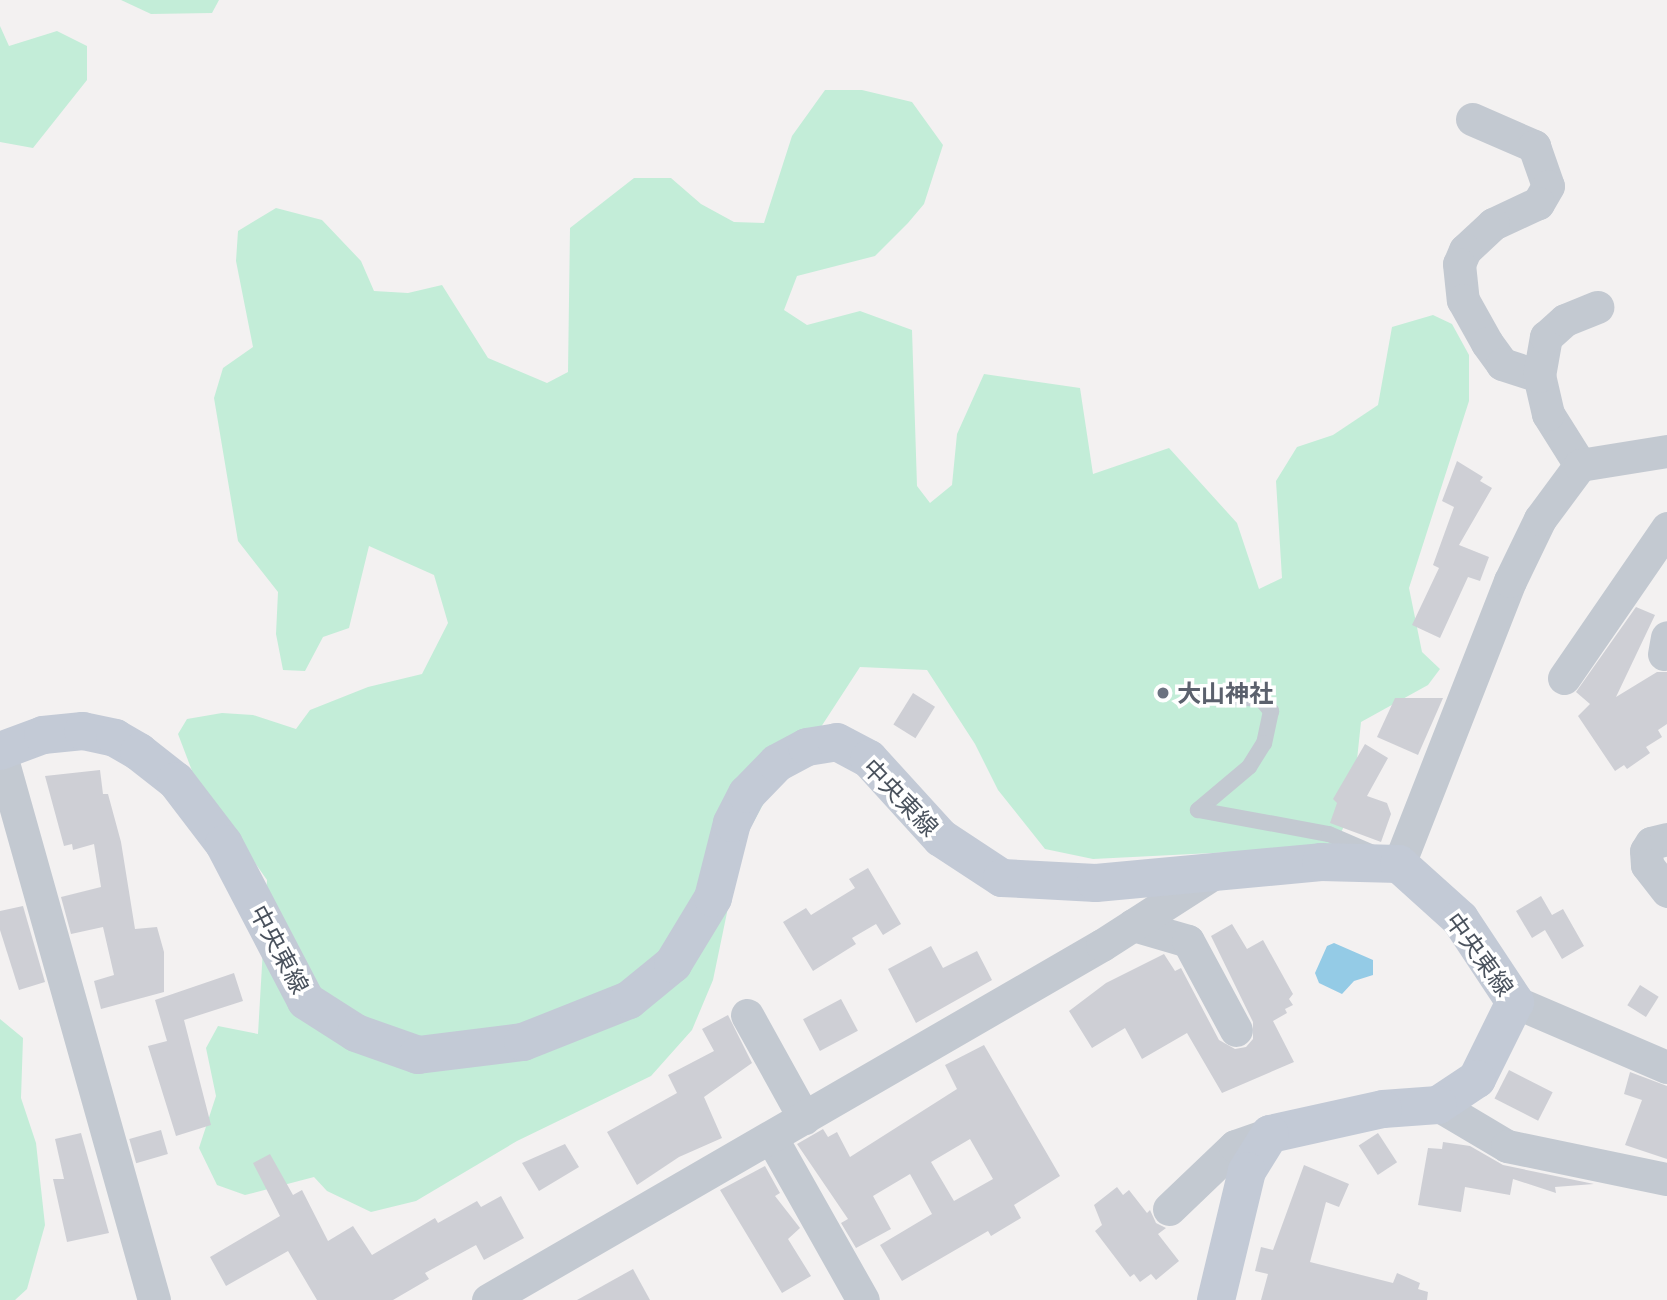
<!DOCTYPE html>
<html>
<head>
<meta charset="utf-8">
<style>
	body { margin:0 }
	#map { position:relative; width:1667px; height:1300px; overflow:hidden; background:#f3f1f1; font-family:"Open Sans","Noto Sans JP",sans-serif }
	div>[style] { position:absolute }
	.green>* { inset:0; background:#c3edd8 }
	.water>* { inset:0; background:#94cbe6 }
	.building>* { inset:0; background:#cecfd5; transform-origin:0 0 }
	.lane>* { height:16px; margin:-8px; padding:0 8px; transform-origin:8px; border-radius:8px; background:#c3c9d1 }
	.street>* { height:33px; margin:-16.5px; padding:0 16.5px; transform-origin:16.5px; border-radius:16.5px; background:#c3c9d1 }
	.secondary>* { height:38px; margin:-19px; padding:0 19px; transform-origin:19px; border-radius:19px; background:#c3cad6 }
	.dots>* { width:19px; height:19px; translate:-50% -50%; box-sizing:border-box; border:4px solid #fff; border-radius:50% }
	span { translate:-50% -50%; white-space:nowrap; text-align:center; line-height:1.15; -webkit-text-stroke:7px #fff; paint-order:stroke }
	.worship-label { font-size:24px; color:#5b616d; font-weight:700 }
	.left { translate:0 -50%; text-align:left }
	.street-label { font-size:24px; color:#4a525d }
</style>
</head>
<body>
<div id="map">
	<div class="green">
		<i style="clip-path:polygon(121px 0,219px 0,212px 13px,151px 14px)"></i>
		<i style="clip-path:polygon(0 26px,9px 46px,57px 31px,87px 46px,87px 80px,33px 148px,0 142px)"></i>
		<i style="clip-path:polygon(825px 90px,862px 90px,912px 102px,943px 145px,924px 204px,908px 223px,875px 256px,797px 276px,784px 310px,807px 325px,860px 311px,912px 330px,917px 486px,930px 503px,952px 485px,957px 434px,984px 374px,1080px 388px,1093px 474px,1169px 448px,1237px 523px,1259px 589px,1282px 578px,1276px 481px,1297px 447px,1333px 435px,1378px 405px,1392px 327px,1433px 315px,1452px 324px,1469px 355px,1469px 401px,1409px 588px,1422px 652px,1440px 669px,1428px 685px,1361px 722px,1352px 807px,1335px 847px,1093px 859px,1045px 849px,998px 790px,975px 744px,927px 670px,860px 667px,793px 770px,771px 790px,741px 845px,713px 980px,692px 1030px,651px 1076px,517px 1141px,416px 1201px,371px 1212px,327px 1191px,314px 1177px,245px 1195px,217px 1185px,199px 1148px,216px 1096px,206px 1048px,218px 1026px,258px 1034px,267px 880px,194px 776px,178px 734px,187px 719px,222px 713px,253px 715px,296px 729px,310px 710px,368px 687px,422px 674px,448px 623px,434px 575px,369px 546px,349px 628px,323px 637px,305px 671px,283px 670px,276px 634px,278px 592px,238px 541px,214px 398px,223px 368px,253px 347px,236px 261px,238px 231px,276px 208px,322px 220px,361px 261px,374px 291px,408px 293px,442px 285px,488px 358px,547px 383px,568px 372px,570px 228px,634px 178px,671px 178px,701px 204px,734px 222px,764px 223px,792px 136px)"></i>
		<i style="clip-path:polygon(0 1019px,23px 1038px,21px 1098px,36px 1143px,45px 1225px,27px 1289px,15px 1300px,0 1300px)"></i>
	</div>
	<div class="water">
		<i style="clip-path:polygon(1334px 943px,1373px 960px,1373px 975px,1354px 981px,1342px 994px,1319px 983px,1315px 973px,1327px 946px)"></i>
	</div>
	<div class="building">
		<i style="clip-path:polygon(1457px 461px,1483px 477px,1480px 481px,1492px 488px,1459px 545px,1489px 557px,1480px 581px,1468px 577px,1440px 638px,1412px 625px,1439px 568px,1433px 565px,1454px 507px,1442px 501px)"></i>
		<i style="clip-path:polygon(1636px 607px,1655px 615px,1616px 697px,1657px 672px,1667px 672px,1667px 724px,1658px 730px,1662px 737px,1646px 747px,1650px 753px,1627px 769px,1624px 765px,1615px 771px,1578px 716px,1590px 704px,1576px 692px)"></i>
		<i style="left:913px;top:693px;width:26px;height:37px;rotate:32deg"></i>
		<i style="clip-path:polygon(1395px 698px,1443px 698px,1418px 755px,1377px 737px)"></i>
		<i style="clip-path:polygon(1365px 744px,1388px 758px,1367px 796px,1387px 803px,1391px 814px,1381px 842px,1330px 823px,1337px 803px,1333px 799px)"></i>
		<i style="clip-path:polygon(100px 770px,103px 794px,108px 794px,121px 842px,135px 929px,157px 927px,164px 952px,164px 992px,101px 1009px,94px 981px,114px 975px,103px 927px,71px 934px,61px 897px,101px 887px,94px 844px,73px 850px,72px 844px,64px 846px,45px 776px)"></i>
		<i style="clip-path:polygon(868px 868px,901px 924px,883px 935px,876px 924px,852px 938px,856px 944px,813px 971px,783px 922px,806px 908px,811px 915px,855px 888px,849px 879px)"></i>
		<i style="clip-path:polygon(1541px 896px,1552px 915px,1563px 909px,1584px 946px,1562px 959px,1545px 930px,1532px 938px,1516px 911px)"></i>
		<i style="clip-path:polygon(23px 906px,45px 982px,19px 990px,0 930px,0 911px)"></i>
		<i style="clip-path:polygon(1232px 924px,1247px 949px,1263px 940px,1293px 994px,1289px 999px,1293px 1005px,1285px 1009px,1287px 1013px,1273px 1021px,1294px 1062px,1222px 1093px,1187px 1033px,1142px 1059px,1125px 1028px,1092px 1048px,1069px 1011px,1106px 983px,1164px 954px,1175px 971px,1181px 968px,1219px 1040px,1235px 1049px,1246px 1047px,1253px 1039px,1253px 1022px,1211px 936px)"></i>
		<i style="clip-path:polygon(931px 946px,943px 968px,977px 951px,992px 980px,916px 1023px,888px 969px)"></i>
		<i style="clip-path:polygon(234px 973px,243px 1001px,184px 1020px,211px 1125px,176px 1136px,148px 1046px,167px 1041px,155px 1000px)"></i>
		<i style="left:1640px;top:985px;width:22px;height:24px;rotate:32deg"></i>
		<i style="left:841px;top:999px;width:36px;height:43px;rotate:62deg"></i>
		<i style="clip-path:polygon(728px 1015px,752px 1063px,704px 1097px,722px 1138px,679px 1157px,637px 1185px,607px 1132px,677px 1093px,668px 1075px,714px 1051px,702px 1029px)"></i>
		<i style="clip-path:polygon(evenodd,984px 1045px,1060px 1176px,1014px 1205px,1021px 1218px,991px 1236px,988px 1231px,902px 1281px,880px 1245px,932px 1214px,910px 1174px,873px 1196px,891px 1229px,856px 1248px,841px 1223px,848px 1219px,797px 1144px,823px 1129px,828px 1137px,837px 1132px,850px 1157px,957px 1089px,945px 1065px,984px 1045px,970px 1139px,993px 1179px,954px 1201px,931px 1162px,970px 1139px)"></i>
		<i style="left:1509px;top:1070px;width:49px;height:32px;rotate:27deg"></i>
		<i style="clip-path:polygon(1630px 1072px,1667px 1086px,1667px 1159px,1625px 1145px,1642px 1100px,1624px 1094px)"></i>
		<i style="left:161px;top:1130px;width:25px;height:33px;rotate:74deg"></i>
		<i style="clip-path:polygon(81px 1133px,109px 1233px,67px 1242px,53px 1179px,64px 1179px,55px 1139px)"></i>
		<i style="left:1378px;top:1133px;width:35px;height:23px;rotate:57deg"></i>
		<i style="clip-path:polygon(1443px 1142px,1470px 1146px,1503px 1165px,1594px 1184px,1555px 1187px,1556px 1193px,1513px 1179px,1510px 1195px,1465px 1187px,1461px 1212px,1418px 1205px,1428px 1148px,1442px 1149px)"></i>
		<i style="clip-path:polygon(565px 1144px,579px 1167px,539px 1191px,522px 1163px)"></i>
		<i style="clip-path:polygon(270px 1154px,293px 1195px,302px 1190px,328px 1241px,353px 1226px,372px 1255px,435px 1218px,438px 1223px,477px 1201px,481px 1207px,501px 1196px,524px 1238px,484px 1260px,476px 1245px,425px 1273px,429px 1279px,393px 1300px,317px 1300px,288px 1251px,226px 1286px,210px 1257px,280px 1216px,253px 1163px)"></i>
		<i style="clip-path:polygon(1304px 1165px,1349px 1184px,1339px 1207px,1326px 1202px,1310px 1262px,1393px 1283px,1397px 1273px,1420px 1283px,1418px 1289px,1428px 1292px,1427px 1300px,1261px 1300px,1268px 1274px,1255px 1271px,1261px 1247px,1273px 1250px)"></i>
		<i style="clip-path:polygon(765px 1166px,780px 1193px,775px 1196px,800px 1228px,788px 1239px,811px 1276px,782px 1293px,720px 1190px)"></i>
		<i style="clip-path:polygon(1117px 1187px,1123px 1195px,1129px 1190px,1147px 1213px,1150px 1210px,1156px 1223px,1166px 1228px,1158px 1234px,1179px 1261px,1156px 1280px,1151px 1274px,1140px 1282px,1134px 1274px,1130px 1277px,1095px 1231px,1102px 1225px,1094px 1205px)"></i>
		<i style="clip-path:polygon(633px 1269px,650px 1300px,577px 1300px)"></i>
	</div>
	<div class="lane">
		<i style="left:1202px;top:695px;width:59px;rotate:3.9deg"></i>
		<i style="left:1261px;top:699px;width:16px;rotate:50deg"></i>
		<i style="left:1271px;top:711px;width:33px;rotate:102deg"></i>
		<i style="left:1264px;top:743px;width:28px;rotate:122deg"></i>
		<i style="left:1249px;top:767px;width:67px;rotate:139.9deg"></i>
		<i style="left:1198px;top:810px;width:133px;rotate:10.4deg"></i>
		<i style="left:1329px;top:834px;width:50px;rotate:23.5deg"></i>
	</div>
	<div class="street">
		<i style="left:1472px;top:119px;width:68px;rotate:23.5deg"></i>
		<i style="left:1534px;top:146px;width:42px;rotate:70.7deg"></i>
		<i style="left:1548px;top:186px;width:20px;rotate:120deg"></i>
		<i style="left:1538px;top:203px;width:50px;rotate:155deg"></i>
		<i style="left:1493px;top:224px;width:38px;rotate:137deg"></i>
		<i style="left:1465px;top:250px;width:15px;rotate:113deg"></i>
		<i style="left:1459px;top:264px;width:36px;rotate:84deg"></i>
		<i style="left:1463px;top:300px;width:49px;rotate:60.8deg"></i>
		<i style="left:1487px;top:343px;width:26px;rotate:54deg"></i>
		<i style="left:1502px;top:364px;width:39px;rotate:18deg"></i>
		<i style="left:1580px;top:465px;width:60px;rotate:-122.1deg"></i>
		<i style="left:1548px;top:414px;width:39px;rotate:-103deg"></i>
		<i style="left:1539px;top:376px;width:40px;rotate:-80deg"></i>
		<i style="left:1546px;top:337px;width:25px;rotate:-42deg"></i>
		<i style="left:1565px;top:320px;width:35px;rotate:-22deg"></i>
		<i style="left:1664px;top:654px;width:17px;rotate:-80deg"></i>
		<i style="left:1564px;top:678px;width:182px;rotate:-55.5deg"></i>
		<i style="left:0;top:752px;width:569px;rotate:74.3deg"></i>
		<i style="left:1667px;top:839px;width:16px;rotate:166deg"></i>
		<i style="left:1651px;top:843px;width:9px;rotate:122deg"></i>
		<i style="left:1646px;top:851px;width:14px;rotate:86deg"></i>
		<i style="left:1647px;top:865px;width:33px;rotate:52deg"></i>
		<i style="left:1399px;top:864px;width:304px;rotate:-68.6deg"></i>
		<i style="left:1510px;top:581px;width:69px;rotate:-64.2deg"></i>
		<i style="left:1540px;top:519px;width:67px;rotate:-53.5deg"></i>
		<i style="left:1580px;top:465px;width:88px;rotate:-9.1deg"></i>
		<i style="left:1133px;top:925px;width:57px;rotate:16.2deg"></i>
		<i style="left:1188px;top:941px;width:101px;rotate:61.7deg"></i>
		<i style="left:1515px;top:1002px;width:165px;rotate:23.2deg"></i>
		<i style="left:747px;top:1015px;width:118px;rotate:61deg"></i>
		<i style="left:1438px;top:1105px;width:80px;rotate:30.7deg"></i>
		<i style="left:1507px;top:1146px;width:163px;rotate:11.7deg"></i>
		<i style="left:771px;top:1137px;width:187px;rotate:60.6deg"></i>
		<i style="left:1169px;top:1209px;width:91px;rotate:-43.7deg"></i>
		<i style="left:1235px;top:1146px;width:37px;rotate:-19deg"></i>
		<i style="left:488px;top:1300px;width:709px;rotate:-30.04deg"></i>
		<i style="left:1102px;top:945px;width:137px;rotate:-32.8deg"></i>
	</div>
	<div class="secondary">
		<i style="left:0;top:751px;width:46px;rotate:-20.4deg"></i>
		<i style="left:43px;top:735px;width:40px;rotate:-5.7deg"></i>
		<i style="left:83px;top:731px;width:33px;rotate:12deg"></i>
		<i style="left:115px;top:738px;width:28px;rotate:30deg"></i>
		<i style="left:139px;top:752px;width:47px;rotate:38.1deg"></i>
		<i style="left:176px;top:781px;width:79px;rotate:52.7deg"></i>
		<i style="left:224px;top:844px;width:177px;rotate:62.4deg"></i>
		<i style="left:306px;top:1001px;width:59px;rotate:32.6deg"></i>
		<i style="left:356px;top:1033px;width:66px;rotate:19.5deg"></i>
		<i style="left:418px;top:1055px;width:106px;rotate:-7.1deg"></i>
		<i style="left:523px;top:1042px;width:114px;rotate:-21.6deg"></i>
		<i style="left:629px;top:1000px;width:57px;rotate:-39.3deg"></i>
		<i style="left:673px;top:964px;width:77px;rotate:-58.8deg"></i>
		<i style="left:713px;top:898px;width:77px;rotate:-75.8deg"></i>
		<i style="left:732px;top:823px;width:33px;rotate:-63deg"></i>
		<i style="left:747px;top:794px;width:43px;rotate:-45.9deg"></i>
		<i style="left:777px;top:763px;width:34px;rotate:-28deg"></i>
		<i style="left:807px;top:747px;width:30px;rotate:-9deg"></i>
		<i style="left:837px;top:742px;width:36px;rotate:28deg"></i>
		<i style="left:869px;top:759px;width:107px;rotate:47.7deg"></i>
		<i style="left:941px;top:838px;width:73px;rotate:33.3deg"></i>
		<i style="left:1002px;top:878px;width:94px;rotate:3deg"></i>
		<i style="left:1096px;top:883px;width:226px;rotate:-5.3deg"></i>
		<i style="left:1321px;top:862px;width:78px;rotate:1.5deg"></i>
		<i style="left:1399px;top:864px;width:82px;rotate:42deg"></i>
		<i style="left:1460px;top:919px;width:100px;rotate:56.5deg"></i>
		<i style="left:1515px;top:1002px;width:86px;rotate:116.3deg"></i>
		<i style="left:1477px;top:1079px;width:47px;rotate:146.3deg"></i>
		<i style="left:1438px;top:1105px;width:55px;rotate:175.8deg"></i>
		<i style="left:1383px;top:1109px;width:116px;rotate:167.5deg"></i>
		<i style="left:1270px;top:1134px;width:44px;rotate:121.9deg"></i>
		<i style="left:1247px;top:1171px;width:133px;rotate:103.5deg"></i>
	</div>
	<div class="dots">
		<i style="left:1163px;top:693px;background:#6b7280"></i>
	</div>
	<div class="worship-label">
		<span class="left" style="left:1177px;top:693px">大山神社</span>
	</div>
	<div class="street-label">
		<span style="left:901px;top:797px;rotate:46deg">中央東線</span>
		<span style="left:280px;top:949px;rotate:62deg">中央東線</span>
		<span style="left:1480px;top:954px;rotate:54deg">中央東線</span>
	</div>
</div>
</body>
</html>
